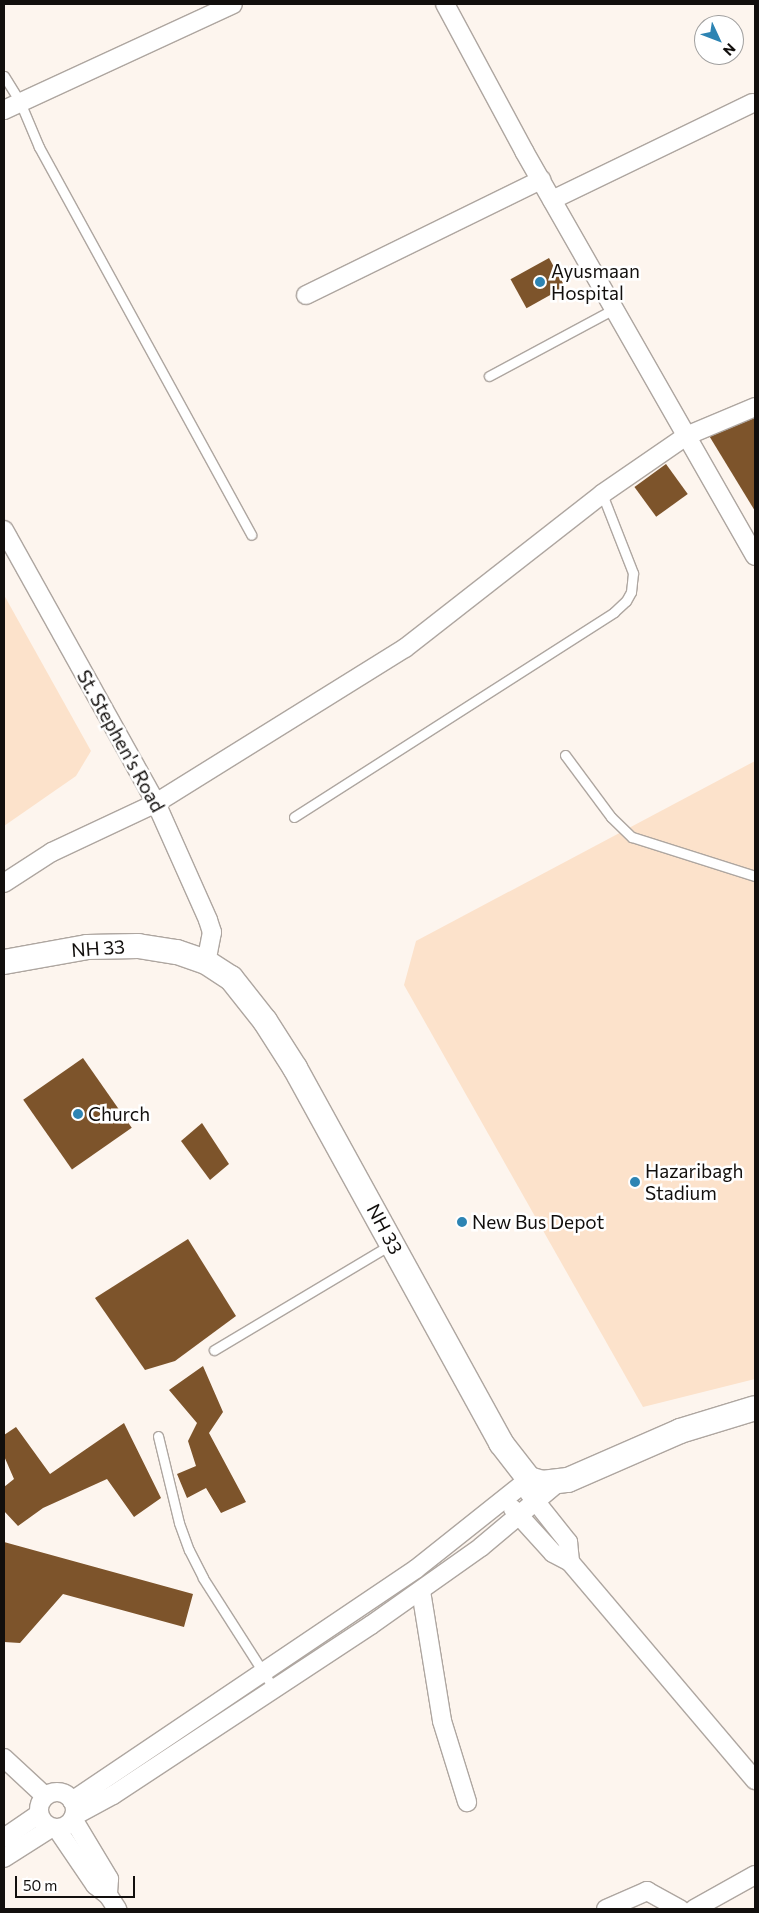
<!DOCTYPE html>
<html>
<head>
<meta charset="utf-8">
<style>
	body { margin:0 }
	#map { position:relative; width:759px; height:1913px; overflow:hidden; background:#fdf5ee; font-family:Commissioner,sans-serif }
	div>[style] { position:absolute }
	.green>* { inset:0; background:#fce2cb }
	.building>* { inset:0; background:#7d542b; transform-origin:0 0 }
	.roads { filter:drop-shadow(1px 0 #aea6a0) drop-shadow(-1px 0 #aea6a0) drop-shadow(0 1px #aea6a0) drop-shadow(0 -1px #aea6a0) }
	.service>* { height:9px; margin:-4.5px; padding:0 4.5px; transform-origin:4.5px; border-radius:4.5px; background:#fff }
	.minor>* { height:18px; margin:-9px; padding:0 9px; transform-origin:9px; border-radius:9px; background:#fff }
	.minor>.ring { margin:-9px; padding:0; box-sizing:content-box; background:none; border:18px solid #fff; border-radius:50% }
	.secondary>* { height:24px; margin:-12px; padding:0 12px; transform-origin:12px; border-radius:12px; background:#fff }
	.dots>* { width:14px; height:14px; translate:-50% -50%; box-sizing:border-box; border:2px solid #fff; border-radius:50% }
	span { translate:-50% -50%; white-space:nowrap; text-align:center; line-height:1.15; -webkit-text-stroke:5px #fff; paint-order:stroke }
	.poi-label { font-size:19px; color:#120f0d }
	.left { translate:0 -50%; text-align:left }
	.street-label { font-size:19px; color:#120f0d }
	.frame { position:absolute; inset:0; border:5px solid #120f0d; pointer-events:none }
	.north { position:absolute; left:694px; top:15px; width:50px; height:50px; box-sizing:border-box; background:#fff; border:1px solid #a09f9e; border-radius:50%; rotate:133deg; font-size:14px; font-weight:700; line-height:20px; text-align:center; color:#120f0d }
	.north::after { content:''; display:block; margin:auto; width:18px; height:22px; background:#2d84b3; clip-path:polygon(50% 0,100% 100%,50% 72%,0 100%) }
	.scale { position:absolute; left:15px; top:1876px; width:120px; height:22px; box-sizing:border-box; border:2px solid #120f0d; border-top:0; padding-left:6px; font-size:15px; line-height:18px; white-space:nowrap; color:#120f0d; -webkit-text-stroke:4px #fff; paint-order:stroke }
</style>
</head>
<body>
<div id="map">
	<div class="green">
		<i style="clip-path:polygon(4px 595px,91px 751px,76px 776px,4px 826px)"></i>
		<i style="clip-path:polygon(755px 761px,755px 1379px,643px 1407px,404px 985px,416px 941px)"></i>
	</div>
	<div class="building">
		<i style="left:549px;top:258px;width:33px;height:44px;rotate:61deg"></i>
		<i style="clip-path:polygon(755px 415px,755px 511px,708px 434px)"></i>
		<i style="left:666px;top:464px;width:37px;height:39px;rotate:54deg"></i>
		<i style="left:83px;top:1058px;width:85px;height:73px;rotate:55deg"></i>
		<i style="clip-path:polygon(202px 1123px,229px 1164px,210px 1180px,181px 1141px)"></i>
		<i style="clip-path:polygon(188px 1239px,236px 1316px,175px 1361px,145px 1370px,95px 1298px)"></i>
		<i style="clip-path:polygon(203px 1366px,223px 1412px,209px 1433px,246px 1502px,221px 1513px,206px 1488px,187px 1498px,177px 1474px,196px 1466px,188px 1441px,197px 1423px,169px 1390px)"></i>
		<i style="clip-path:polygon(124px 1423px,161px 1498px,134px 1517px,107px 1479px,43px 1508px,18px 1526px,4px 1511px,4px 1487px,14px 1479px,4px 1456px,4px 1435px,16px 1427px,50px 1474px)"></i>
		<i style="clip-path:polygon(4px 1542px,193px 1594px,184px 1627px,63px 1594px,20px 1643px,4px 1642px)"></i>
	</div>
	<div class="roads">
		<div class="service">
			<i style="left:4px;top:76px;width:31px;rotate:58deg"></i>
			<i style="left:20px;top:102px;width:49px;rotate:67.1deg"></i>
			<i style="left:39px;top:147px;width:442px;rotate:61.3deg"></i>
			<i style="left:489px;top:376px;width:142px;rotate:-28.2deg"></i>
			<i style="left:565px;top:755px;width:77px;rotate:53.4deg"></i>
			<i style="left:611px;top:817px;width:29px;rotate:44deg"></i>
			<i style="left:632px;top:837px;width:129px;rotate:17.6deg"></i>
			<i style="left:294px;top:817px;width:380px;rotate:-32.6deg"></i>
			<i style="left:614px;top:612px;width:16px;rotate:-43deg"></i>
			<i style="left:626px;top:601px;width:10px;rotate:-61deg"></i>
			<i style="left:631px;top:592px;width:19px;rotate:-84deg"></i>
			<i style="left:633px;top:573px;width:85px;rotate:-111.4deg"></i>
			<i style="left:214px;top:1350px;width:205px;rotate:-30.8deg"></i>
			<i style="left:158px;top:1436px;width:89px;rotate:76.4deg"></i>
			<i style="left:179px;top:1523px;width:29px;rotate:70deg"></i>
			<i style="left:189px;top:1550px;width:31px;rotate:63deg"></i>
			<i style="left:203px;top:1578px;width:132px;rotate:57.4deg"></i>
		</div>
		<div class="minor">
			<i style="left:445px;top:4px;width:167px;rotate:61.7deg"></i>
			<i style="left:524px;top:151px;width:466px;rotate:60.3deg"></i>
			<i style="left:4px;top:110px;width:252px;rotate:-24.8deg"></i>
			<i style="left:552px;top:200px;width:223px;rotate:-25.8deg"></i>
			<i style="left:306px;top:295px;width:262px;rotate:-26.1deg"></i>
			<i style="left:4px;top:530px;width:312px;rotate:60.9deg"></i>
			<i style="left:156px;top:803px;width:128px;rotate:66deg"></i>
			<i style="left:208px;top:920px;width:13px;rotate:72deg"></i>
			<i style="left:212px;top:932px;width:31px;rotate:101deg"></i>
			<i style="left:4px;top:883px;width:57px;rotate:-32.9deg"></i>
			<i style="left:52px;top:852px;width:115px;rotate:-25.2deg"></i>
			<i style="left:156px;top:803px;width:293px;rotate:-31.9deg"></i>
			<i style="left:405px;top:648px;width:250px;rotate:-38deg"></i>
			<i style="left:602px;top:494px;width:102px;rotate:-34.6deg"></i>
			<i style="left:686px;top:436px;width:75px;rotate:-22.8deg"></i>
			<i style="left:529px;top:1493px;width:63px;rotate:51.5deg"></i>
			<i style="left:568px;top:1542px;width:20px;rotate:84deg"></i>
			<i style="left:513px;top:1509px;width:59px;rotate:47.7deg"></i>
			<i style="left:553px;top:1553px;width:19px;rotate:28deg"></i>
			<i style="left:570px;top:1562px;width:286px;rotate:49.7deg"></i>
			<i style="left:421px;top:1591px;width:132px;rotate:80.8deg"></i>
			<i style="left:442px;top:1721px;width:85px;rotate:72.8deg"></i>
			<i style="left:4px;top:1758px;width:56px;rotate:42.8deg"></i>
			<i class="ring" style="left:39px;top:1792px;width:18px;height:18px"></i>
			<i style="left:72px;top:1801px;width:415px;rotate:-34deg"></i>
			<i style="left:416px;top:1569px;width:144px;rotate:-38.5deg"></i>
			<i style="left:74px;top:1816px;width:44px;rotate:-28.3deg"></i>
			<i style="left:113px;top:1795px;width:309px;rotate:-33.4deg"></i>
			<i style="left:371px;top:1625px;width:135px;rotate:-35.3deg"></i>
			<i style="left:481px;top:1547px;width:98px;rotate:-40deg"></i>
			<i style="left:73px;top:1819px;width:70px;rotate:59deg"></i>
			<i style="left:109px;top:1879px;width:16px;rotate:94deg"></i>
			<i style="left:57px;top:1829px;width:68px;rotate:55.8deg"></i>
			<i style="left:95px;top:1885px;width:16px;rotate:38deg"></i>
			<i style="left:108px;top:1895px;width:17px;rotate:57deg"></i>
			<i style="left:4px;top:1838px;width:42px;rotate:-34.4deg"></i>
			<i style="left:4px;top:1858px;width:56px;rotate:-32.6deg"></i>
			<i style="left:606px;top:1909px;width:45px;rotate:-23.7deg"></i>
			<i style="left:647px;top:1891px;width:38px;rotate:29deg"></i>
			<i style="left:694px;top:1909px;width:70px;rotate:-29.1deg"></i>
		</div>
		<div class="secondary">
			<i style="left:4px;top:962px;width:84px;rotate:-10.2deg"></i>
			<i style="left:87px;top:947px;width:51px;rotate:-1.1deg"></i>
			<i style="left:138px;top:946px;width:39px;rotate:9deg"></i>
			<i style="left:177px;top:952px;width:31px;rotate:19deg"></i>
			<i style="left:206px;top:962px;width:30px;rotate:33deg"></i>
			<i style="left:231px;top:978px;width:55px;rotate:51.7deg"></i>
			<i style="left:265px;top:1021px;width:56px;rotate:57.4deg"></i>
			<i style="left:295px;top:1068px;width:428px;rotate:61.2deg"></i>
			<i style="left:501px;top:1443px;width:46px;rotate:52.1deg"></i>
			<i style="left:529px;top:1479px;width:14px;rotate:17deg"></i>
			<i style="left:542px;top:1483px;width:26px;rotate:-7deg"></i>
			<i style="left:568px;top:1480px;width:122px;rotate:-23.6deg"></i>
			<i style="left:680px;top:1431px;width:78px;rotate:-17deg"></i>
		</div>
	</div>
	<div class="dots">
		<i style="left:540px;top:282px;background:#2d84b3"></i>
		<i style="left:78px;top:1114px;background:#2d84b3"></i>
		<i style="left:635px;top:1182px;background:#2d84b3"></i>
		<i style="left:462px;top:1222px;background:#2d84b3"></i>
	</div>
	<div class="poi-label">
		<span class="left" style="left:551px;top:282px">Ayusmaan<br>Hospital</span>
		<span class="left" style="left:88px;top:1114px">Church</span>
		<span class="left" style="left:645px;top:1182px">Hazaribagh<br>Stadium</span>
		<span class="left" style="left:472px;top:1222px">New Bus Depot</span>
	</div>
	<div class="street-label">
		<span style="left:121px;top:741px;rotate:61deg">St. Stephen's Road</span>
		<span style="left:98px;top:948px;rotate:-4deg">NH 33</span>
		<span style="left:385px;top:1229px;rotate:62deg">NH 33</span>
	</div>
	<div class="frame"></div>
	<div class="north">N</div>
	<div class="scale">50 m</div>
</div>
</body>
</html>
